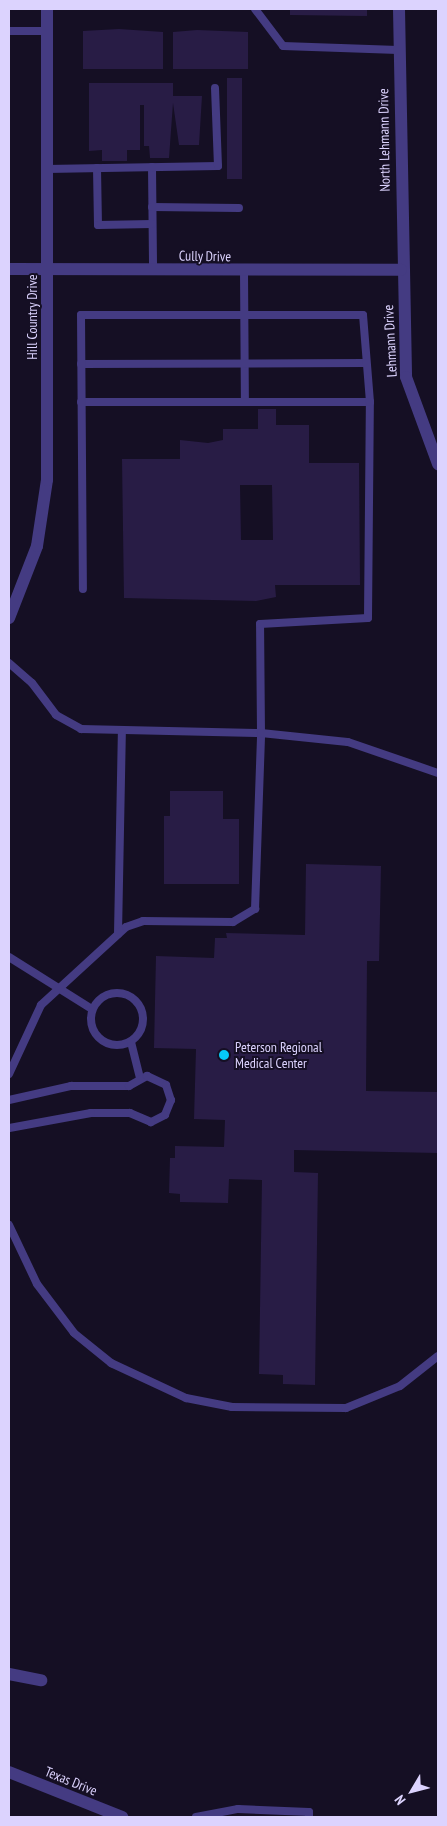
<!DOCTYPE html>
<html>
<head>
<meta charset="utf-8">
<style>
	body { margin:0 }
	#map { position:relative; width:447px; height:1826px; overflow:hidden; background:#150f24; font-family:"PT Sans Narrow",sans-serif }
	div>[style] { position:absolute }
	.building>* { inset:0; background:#281c45; transform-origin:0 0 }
	.service>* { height:8px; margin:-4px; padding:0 4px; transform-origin:4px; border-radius:4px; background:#443b82 }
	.service>.ring { margin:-4px; padding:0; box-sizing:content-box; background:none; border:8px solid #443b82; border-radius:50% }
	.minor>* { height:12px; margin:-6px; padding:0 6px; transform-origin:6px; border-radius:6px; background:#443b82 }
	.dots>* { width:14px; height:14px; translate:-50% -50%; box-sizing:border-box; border:2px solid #150f24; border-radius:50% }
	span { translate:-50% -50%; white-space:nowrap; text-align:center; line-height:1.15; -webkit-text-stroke:4px #150f24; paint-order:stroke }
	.street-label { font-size:14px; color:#dcd3fe }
	.poi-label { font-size:14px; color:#dcd3fe }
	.left { translate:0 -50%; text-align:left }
	.frame { position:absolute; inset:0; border:10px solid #dcd3fe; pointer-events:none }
	.north { position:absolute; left:387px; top:1766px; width:50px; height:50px; -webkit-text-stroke:4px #150f24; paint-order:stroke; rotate:233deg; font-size:14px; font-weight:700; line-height:20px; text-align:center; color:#dcd3fe }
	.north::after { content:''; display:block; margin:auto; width:18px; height:22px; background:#dcd3fe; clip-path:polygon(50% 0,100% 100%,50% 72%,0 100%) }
</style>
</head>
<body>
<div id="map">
	<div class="building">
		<i style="clip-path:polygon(290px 9px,367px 9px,367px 16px,290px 15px)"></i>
		<i style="clip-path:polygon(119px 29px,163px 32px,163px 69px,83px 69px,83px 31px)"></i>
		<i style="clip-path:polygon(197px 30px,248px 32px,248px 69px,173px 69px,173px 32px)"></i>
		<i style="left:227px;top:78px;width:15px;height:101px"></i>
		<i style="clip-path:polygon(89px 83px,173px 83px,173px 96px,202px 96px,199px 145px,179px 145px,173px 103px,169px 158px,150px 158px,149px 146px,144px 146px,144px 105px,140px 105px,140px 150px,127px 150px,127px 161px,102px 161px,102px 150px,89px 151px)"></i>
		<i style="clip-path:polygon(evenodd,258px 409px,276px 409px,276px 425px,309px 425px,309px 463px,359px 463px,360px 585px,275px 585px,276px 597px,256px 601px,124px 598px,122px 459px,180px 459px,180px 440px,208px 443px,223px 440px,223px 429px,258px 429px,258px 409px,240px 485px,272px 485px,273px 540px,241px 540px,240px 485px)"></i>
		<i style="clip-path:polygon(170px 791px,223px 791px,223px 819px,239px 819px,239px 884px,164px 884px,164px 816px,170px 816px)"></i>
		<i style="clip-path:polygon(306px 864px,381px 866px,379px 961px,367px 961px,366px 1091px,438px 1092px,438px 1153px,294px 1150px,294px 1172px,318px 1173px,315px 1385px,283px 1384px,283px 1375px,259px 1374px,262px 1180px,229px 1179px,228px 1203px,180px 1202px,180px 1194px,169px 1193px,170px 1158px,175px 1158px,175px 1146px,224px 1147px,225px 1120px,194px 1119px,196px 1049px,154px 1048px,156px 956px,214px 958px,215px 938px,227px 938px,226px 933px,305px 935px)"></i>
	</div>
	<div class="service">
		<i style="left:255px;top:9px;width:46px;rotate:52.9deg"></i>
		<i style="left:283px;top:46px;width:115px;rotate:2deg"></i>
		<i style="left:9px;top:31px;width:38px"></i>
		<i style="left:152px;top:167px;width:103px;rotate:89.4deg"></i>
		<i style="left:97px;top:168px;width:57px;rotate:89deg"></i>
		<i style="left:98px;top:225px;width:54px;rotate:-1.1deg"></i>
		<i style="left:47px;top:169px;width:171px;rotate:-1deg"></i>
		<i style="left:218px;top:166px;width:78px;rotate:-92.2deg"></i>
		<i style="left:152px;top:207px;width:87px;rotate:0.7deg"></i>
		<i style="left:244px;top:272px;width:130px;rotate:89.6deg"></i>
		<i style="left:81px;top:364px;width:283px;rotate:-0.2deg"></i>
		<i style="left:81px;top:402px;width:289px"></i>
		<i style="left:9px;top:663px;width:30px;rotate:41deg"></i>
		<i style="left:32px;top:683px;width:40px;rotate:53deg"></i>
		<i style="left:56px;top:715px;width:29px;rotate:29deg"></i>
		<i style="left:81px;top:729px;width:180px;rotate:1.3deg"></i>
		<i style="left:261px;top:733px;width:109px;rotate:-90.5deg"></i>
		<i style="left:260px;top:624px;width:108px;rotate:-3.2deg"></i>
		<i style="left:368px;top:618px;width:216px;rotate:-89.5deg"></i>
		<i style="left:370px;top:402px;width:87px;rotate:-94.6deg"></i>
		<i style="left:363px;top:315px;width:282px;rotate:180deg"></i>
		<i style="left:81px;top:315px;width:274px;rotate:89.6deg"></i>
		<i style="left:118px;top:934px;width:203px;rotate:-88.9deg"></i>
		<i style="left:9px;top:957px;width:98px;rotate:32.1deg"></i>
		<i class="ring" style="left:91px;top:993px;width:44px;height:44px"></i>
		<i style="left:131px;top:1042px;width:37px;rotate:76deg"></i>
		<i style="left:9px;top:1074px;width:76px;rotate:-65.1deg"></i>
		<i style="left:41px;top:1005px;width:115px;rotate:-42.5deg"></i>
		<i style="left:126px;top:927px;width:18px;rotate:-19deg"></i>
		<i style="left:143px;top:921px;width:90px;rotate:0.6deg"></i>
		<i style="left:233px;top:922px;width:26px;rotate:-31deg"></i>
		<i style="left:255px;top:909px;width:176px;rotate:-88deg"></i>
		<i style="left:261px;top:733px;width:87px;rotate:5.9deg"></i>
		<i style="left:348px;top:742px;width:95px;rotate:19deg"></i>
		<i style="left:9px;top:1100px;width:64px;rotate:-12.7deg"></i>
		<i style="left:71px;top:1086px;width:58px"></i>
		<i style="left:129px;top:1086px;width:21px;rotate:-29deg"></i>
		<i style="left:147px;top:1076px;width:21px;rotate:25deg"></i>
		<i style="left:166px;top:1085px;width:16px;rotate:72deg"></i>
		<i style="left:171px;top:1100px;width:16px;rotate:112deg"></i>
		<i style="left:165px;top:1115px;width:16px;rotate:153deg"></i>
		<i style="left:151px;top:1122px;width:23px;rotate:-157deg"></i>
		<i style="left:130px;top:1113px;width:39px;rotate:180deg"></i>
		<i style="left:91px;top:1113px;width:83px;rotate:169.6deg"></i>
		<i style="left:9px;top:1225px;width:65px;rotate:64.6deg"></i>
		<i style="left:37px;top:1284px;width:61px;rotate:52.9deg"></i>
		<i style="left:74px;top:1333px;width:48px;rotate:39deg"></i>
		<i style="left:111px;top:1363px;width:83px;rotate:25deg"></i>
		<i style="left:186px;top:1398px;width:47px;rotate:11.1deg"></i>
		<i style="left:232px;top:1407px;width:114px;rotate:0.5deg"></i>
		<i style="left:346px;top:1408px;width:58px;rotate:-22.2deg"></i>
		<i style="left:400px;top:1386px;width:48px;rotate:-38.3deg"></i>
		<i style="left:196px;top:1817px;width:43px;rotate:-10.8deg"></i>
		<i style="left:238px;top:1809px;width:71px;rotate:2.4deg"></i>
		<i style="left:309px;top:1812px;width:5px;rotate:90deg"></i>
	</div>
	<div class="minor">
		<i style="left:399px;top:9px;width:368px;rotate:88.9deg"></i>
		<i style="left:406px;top:377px;width:93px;rotate:69.8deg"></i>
		<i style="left:9px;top:269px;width:392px;rotate:0.1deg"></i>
		<i style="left:9px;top:618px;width:77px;rotate:-68.7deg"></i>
		<i style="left:37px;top:546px;width:67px;rotate:-81.4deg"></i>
		<i style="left:47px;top:480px;width:471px;rotate:-90deg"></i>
		<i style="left:9px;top:1674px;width:33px;rotate:11deg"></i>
		<i style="left:9px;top:1772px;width:122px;rotate:21.7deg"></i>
	</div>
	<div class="dots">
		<i style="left:224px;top:1055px;background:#06c9f7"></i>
	</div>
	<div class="street-label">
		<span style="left:384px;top:140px;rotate:-91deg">North Lehmann Drive</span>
		<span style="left:205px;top:256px;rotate:1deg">Cully Drive</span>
		<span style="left:32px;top:317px;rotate:-90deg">Hill Country Drive</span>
		<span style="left:390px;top:341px;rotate:-93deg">Lehmann Drive</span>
		<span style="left:71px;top:1781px;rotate:22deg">Texas Drive</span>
	</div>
	<div class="poi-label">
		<span class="left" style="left:235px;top:1055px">Peterson Regional<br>Medical Center</span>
	</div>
	<div class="frame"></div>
	<div class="north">N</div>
</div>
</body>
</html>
